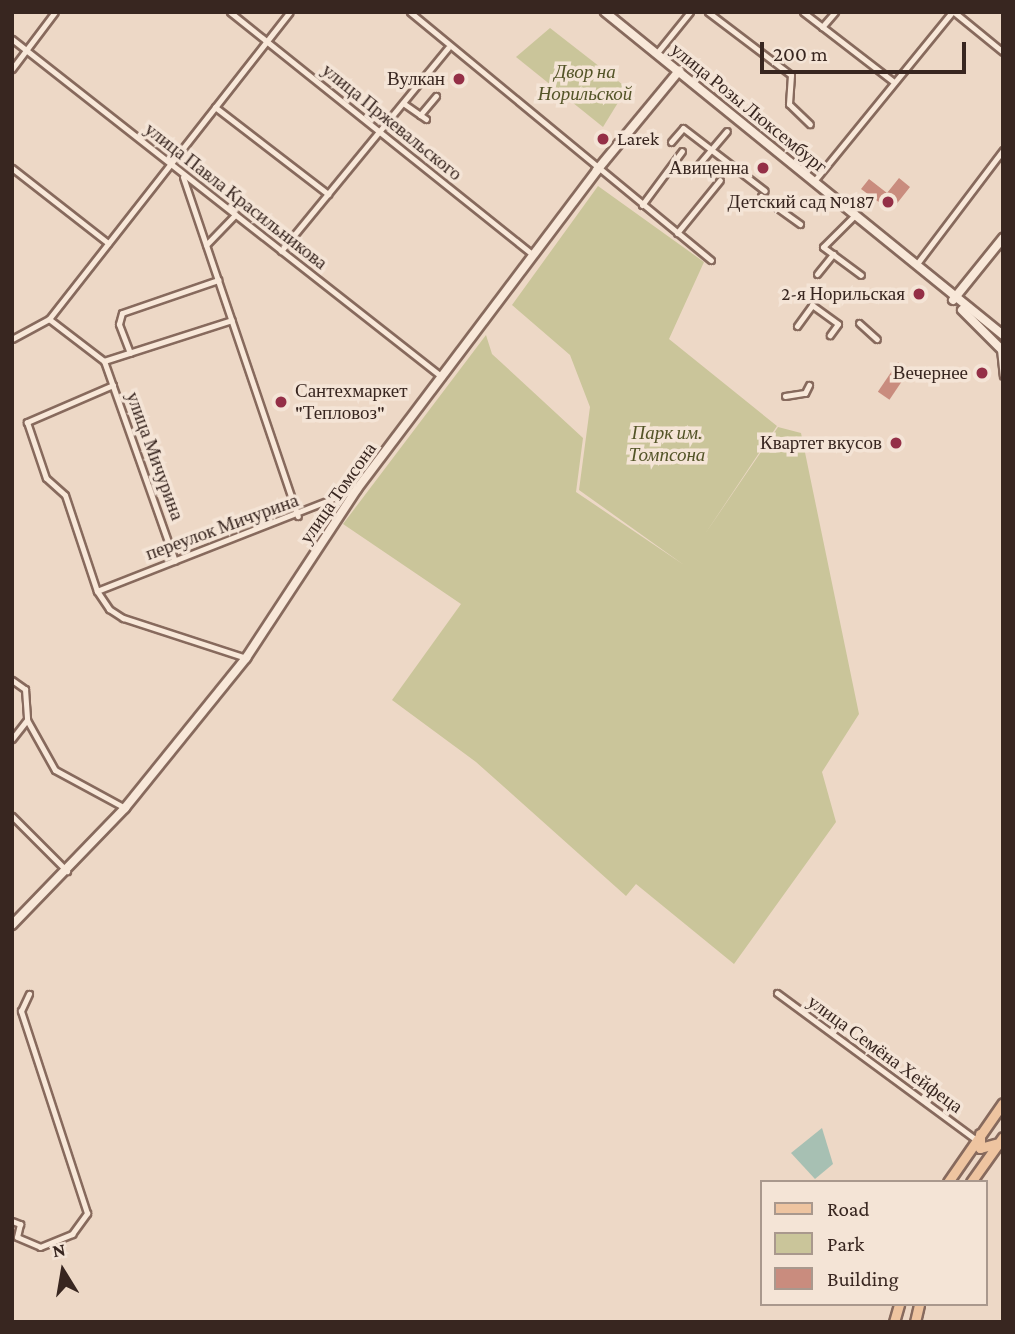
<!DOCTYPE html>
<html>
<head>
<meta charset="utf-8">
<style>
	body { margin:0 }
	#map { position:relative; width:1015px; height:1334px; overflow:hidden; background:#edd8c6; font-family:"Crimson Pro",serif }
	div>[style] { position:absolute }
	.green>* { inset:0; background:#cac59a }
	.water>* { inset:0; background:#a7c0b3 }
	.building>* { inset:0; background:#c98c7e; transform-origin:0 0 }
	.roads { filter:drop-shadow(2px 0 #876a5d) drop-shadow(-2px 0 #876a5d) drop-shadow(0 2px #876a5d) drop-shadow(0 -2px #876a5d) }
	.street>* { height:5px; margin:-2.5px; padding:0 2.5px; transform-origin:2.5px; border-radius:2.5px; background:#f8e8d9 }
	.secondary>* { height:8px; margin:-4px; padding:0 4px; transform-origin:4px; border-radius:4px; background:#f8e8d9 }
	.primary>* { height:9px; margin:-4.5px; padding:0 4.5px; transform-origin:4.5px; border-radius:4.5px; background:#eec4a0 }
	.dots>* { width:19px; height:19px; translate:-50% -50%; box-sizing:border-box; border:4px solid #f4e4d6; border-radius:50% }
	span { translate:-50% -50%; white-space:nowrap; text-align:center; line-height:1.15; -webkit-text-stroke:7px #f4e4d6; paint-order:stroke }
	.park-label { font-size:19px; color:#535427; font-style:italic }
	.poi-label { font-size:19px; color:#382620 }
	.right { translate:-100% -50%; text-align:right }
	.left { translate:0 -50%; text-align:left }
	.street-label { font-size:19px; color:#382620 }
	.frame { position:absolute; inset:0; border:14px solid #382620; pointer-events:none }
	.legend { position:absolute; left:760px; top:1180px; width:228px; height:126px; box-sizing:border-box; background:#f4e4d6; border:2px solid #a9988d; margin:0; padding:9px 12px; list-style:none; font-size:21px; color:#382620 }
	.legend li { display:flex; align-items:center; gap:14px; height:35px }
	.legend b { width:35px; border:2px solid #a9988d }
	.north { position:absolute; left:28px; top:1236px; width:70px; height:70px; -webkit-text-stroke:5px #f4e4d6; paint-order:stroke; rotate:349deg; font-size:19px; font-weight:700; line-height:28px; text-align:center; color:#382620 }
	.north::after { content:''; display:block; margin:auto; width:24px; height:32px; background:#382620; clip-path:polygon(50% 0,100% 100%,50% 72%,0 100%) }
	.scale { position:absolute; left:760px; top:42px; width:206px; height:32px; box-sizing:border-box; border:4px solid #382620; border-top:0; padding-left:9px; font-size:21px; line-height:24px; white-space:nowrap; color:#382620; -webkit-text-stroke:5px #f4e4d6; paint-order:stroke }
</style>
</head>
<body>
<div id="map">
	<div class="green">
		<i style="clip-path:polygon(550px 28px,627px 88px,603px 127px,516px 57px)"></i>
		<i style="clip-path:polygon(598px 186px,704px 262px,669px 339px,777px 426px,705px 534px,778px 427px,801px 433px,859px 714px,822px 772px,836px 822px,734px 964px,636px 884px,626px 896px,476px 762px,392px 700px,461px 604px,343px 524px,486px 335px,492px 354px,583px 438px,576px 492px,684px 565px,579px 490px,590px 407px,570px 355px,512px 305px)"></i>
	</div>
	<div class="water">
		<i style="clip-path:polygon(822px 1128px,833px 1164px,815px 1179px,791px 1153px)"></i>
	</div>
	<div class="building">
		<i style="clip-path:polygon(899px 178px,910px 187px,891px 211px,861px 189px,869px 179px,887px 193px)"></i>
		<i style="left:898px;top:362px;width:14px;height:36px;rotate:34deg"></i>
	</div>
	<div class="roads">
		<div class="street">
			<i style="left:230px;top:12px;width:388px;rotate:38.7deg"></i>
			<i style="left:410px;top:12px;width:390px;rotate:39.5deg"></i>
			<i style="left:708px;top:12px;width:104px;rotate:37.2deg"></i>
			<i style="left:791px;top:75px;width:29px;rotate:94deg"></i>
			<i style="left:789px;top:104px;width:29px;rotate:44deg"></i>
			<i style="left:803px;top:12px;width:115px;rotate:37.6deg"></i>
			<i style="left:954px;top:12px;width:63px;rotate:39.2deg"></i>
			<i style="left:822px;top:27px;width:20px;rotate:-49deg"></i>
			<i style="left:12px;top:39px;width:547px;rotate:38.17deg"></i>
			<i style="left:656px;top:54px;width:54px;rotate:-51deg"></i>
			<i style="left:12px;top:69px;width:71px;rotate:-53deg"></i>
			<i style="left:403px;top:103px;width:28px;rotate:35deg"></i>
			<i style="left:215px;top:107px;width:143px;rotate:37.6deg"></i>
			<i style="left:420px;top:115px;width:25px;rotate:-50deg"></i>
			<i style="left:671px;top:142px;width:18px;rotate:-49deg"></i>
			<i style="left:683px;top:128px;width:103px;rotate:37.5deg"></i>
			<i style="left:699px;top:164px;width:43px;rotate:-49.7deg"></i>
			<i style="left:12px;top:168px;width:122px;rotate:38deg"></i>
			<i style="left:183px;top:177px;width:358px;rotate:71.3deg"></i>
			<i style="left:815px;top:180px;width:217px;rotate:-50.8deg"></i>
			<i style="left:761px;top:196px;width:48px;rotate:35.7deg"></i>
			<i style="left:642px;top:205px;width:67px;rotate:-53.5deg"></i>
			<i style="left:855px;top:215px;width:45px;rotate:135deg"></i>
			<i style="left:823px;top:247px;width:47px;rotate:36.4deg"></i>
			<i style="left:677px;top:233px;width:68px;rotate:-50.9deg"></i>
			<i style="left:206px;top:245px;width:42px;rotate:-46deg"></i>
			<i style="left:281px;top:251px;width:263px;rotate:-50.6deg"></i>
			<i style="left:916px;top:265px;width:144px;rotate:-52.9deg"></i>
			<i style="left:817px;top:274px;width:26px;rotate:-51deg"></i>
			<i style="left:49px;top:319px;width:69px;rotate:37.4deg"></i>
			<i style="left:104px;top:361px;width:134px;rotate:-17.8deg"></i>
			<i style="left:859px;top:323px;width:24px;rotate:42deg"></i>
			<i style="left:797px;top:326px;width:26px;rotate:-54deg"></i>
			<i style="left:812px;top:305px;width:32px;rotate:36deg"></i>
			<i style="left:838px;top:324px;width:14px;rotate:126deg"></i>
			<i style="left:12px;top:339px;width:42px;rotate:-28.4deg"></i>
			<i style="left:49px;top:319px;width:390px;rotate:-51.9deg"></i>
			<i style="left:1000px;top:349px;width:27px;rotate:84deg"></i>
			<i style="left:130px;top:353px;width:31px;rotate:-111deg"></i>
			<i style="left:119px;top:324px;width:11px;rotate:-75deg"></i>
			<i style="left:122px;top:313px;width:102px;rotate:-19deg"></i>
			<i style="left:104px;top:361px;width:212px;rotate:70.5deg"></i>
			<i style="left:113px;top:385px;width:94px;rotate:156.7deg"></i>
			<i style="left:27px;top:422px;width:59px;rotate:71.3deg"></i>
			<i style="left:46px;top:478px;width:25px;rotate:42deg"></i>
			<i style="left:65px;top:495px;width:101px;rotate:71.6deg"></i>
			<i style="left:97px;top:591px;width:22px;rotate:56deg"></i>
			<i style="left:109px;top:609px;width:17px;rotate:33deg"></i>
			<i style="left:123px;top:618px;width:129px;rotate:18deg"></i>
			<i style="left:785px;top:396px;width:20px;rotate:-9deg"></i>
			<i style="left:805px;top:393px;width:9px;rotate:-63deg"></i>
			<i style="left:97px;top:591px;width:277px;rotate:-21.4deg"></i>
			<i style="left:12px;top:680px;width:16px;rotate:35deg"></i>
			<i style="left:25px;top:689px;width:31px;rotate:86deg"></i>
			<i style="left:27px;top:720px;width:57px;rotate:60.8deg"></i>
			<i style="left:55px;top:770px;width:80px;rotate:28.5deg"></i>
			<i style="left:12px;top:739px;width:24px;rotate:-52deg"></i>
			<i style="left:12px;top:816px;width:78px;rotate:45deg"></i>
			<i style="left:777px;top:993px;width:246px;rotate:36.4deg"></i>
			<i style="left:12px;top:1221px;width:9px;rotate:21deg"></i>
			<i style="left:20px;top:1224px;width:13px;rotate:103deg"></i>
			<i style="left:17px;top:1237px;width:25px;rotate:23deg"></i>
			<i style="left:40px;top:1247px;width:35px;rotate:-22deg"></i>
			<i style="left:72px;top:1234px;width:26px;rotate:-54deg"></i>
			<i style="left:87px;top:1213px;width:213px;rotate:-108.1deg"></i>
			<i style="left:21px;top:1011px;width:19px;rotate:-65deg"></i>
		</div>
		<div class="secondary">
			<i style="left:605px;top:12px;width:513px;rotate:39.06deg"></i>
			<i style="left:953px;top:300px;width:80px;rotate:-51.1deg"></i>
			<i style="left:962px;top:310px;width:58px;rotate:45deg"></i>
			<i style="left:12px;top:925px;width:163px;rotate:-46deg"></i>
			<i style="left:125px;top:808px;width:193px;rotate:-51.1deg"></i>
			<i style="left:246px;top:658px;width:202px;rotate:-56.7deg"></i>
			<i style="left:357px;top:489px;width:399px;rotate:-53deg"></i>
			<i style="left:597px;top:170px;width:129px;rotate:-50.4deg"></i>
		</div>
		<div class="primary">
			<i style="left:980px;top:1134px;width:14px;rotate:90deg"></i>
			<i style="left:980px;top:1148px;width:16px;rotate:-15deg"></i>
			<i style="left:948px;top:1182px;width:96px;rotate:-55.2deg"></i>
			<i style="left:971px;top:1182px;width:55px;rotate:-54.6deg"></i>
			<i style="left:894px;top:1322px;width:19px;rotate:-74deg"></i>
			<i style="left:915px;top:1322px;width:18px;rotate:-77deg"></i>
		</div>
	</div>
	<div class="dots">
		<i style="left:459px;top:79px;background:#942f47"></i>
		<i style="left:603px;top:139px;background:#942f47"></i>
		<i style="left:763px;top:168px;background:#942f47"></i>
		<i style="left:888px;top:202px;background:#942f47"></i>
		<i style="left:919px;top:294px;background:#942f47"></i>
		<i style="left:982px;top:373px;background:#942f47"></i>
		<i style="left:281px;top:402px;background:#942f47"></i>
		<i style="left:896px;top:443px;background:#942f47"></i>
	</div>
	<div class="park-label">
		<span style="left:585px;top:83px">Двор на<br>Норильской</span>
		<span style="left:667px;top:444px">Парк им.<br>Томпсона</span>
	</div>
	<div class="poi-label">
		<span class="right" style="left:445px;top:79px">Вулкан</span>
		<span class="left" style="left:617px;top:139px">Larek</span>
		<span class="right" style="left:749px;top:168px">Авиценна</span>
		<span class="right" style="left:874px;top:202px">Детский сад №187</span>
		<span class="right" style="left:905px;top:294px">2-я Норильская</span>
		<span class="right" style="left:968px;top:373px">Вечернее</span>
		<span class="left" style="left:295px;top:402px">Сантехмаркет<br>"Тепловоз"</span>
		<span class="right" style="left:882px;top:443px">Квартет вкусов</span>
	</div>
	<div class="street-label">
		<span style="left:749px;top:108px;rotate:39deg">улица Розы Люксембург</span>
		<span style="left:392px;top:122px;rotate:39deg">улица Пржевальского</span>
		<span style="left:236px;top:196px;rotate:38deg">улица Павла Красильникова</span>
		<span style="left:155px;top:456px;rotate:70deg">улица Мичурина</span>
		<span style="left:338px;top:493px;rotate:-55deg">улица Томсона</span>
		<span style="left:222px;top:527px;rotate:-20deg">переулок Мичурина</span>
		<span style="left:885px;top:1054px;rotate:36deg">улица Семёна Хейфеца</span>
	</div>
	<div class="frame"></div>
	<ul class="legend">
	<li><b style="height:9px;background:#eec4a0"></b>Road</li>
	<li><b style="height:19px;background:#cac59a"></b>Park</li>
	<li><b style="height:19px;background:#c98c7e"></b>Building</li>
	</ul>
	<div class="north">N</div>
	<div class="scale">200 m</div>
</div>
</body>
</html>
